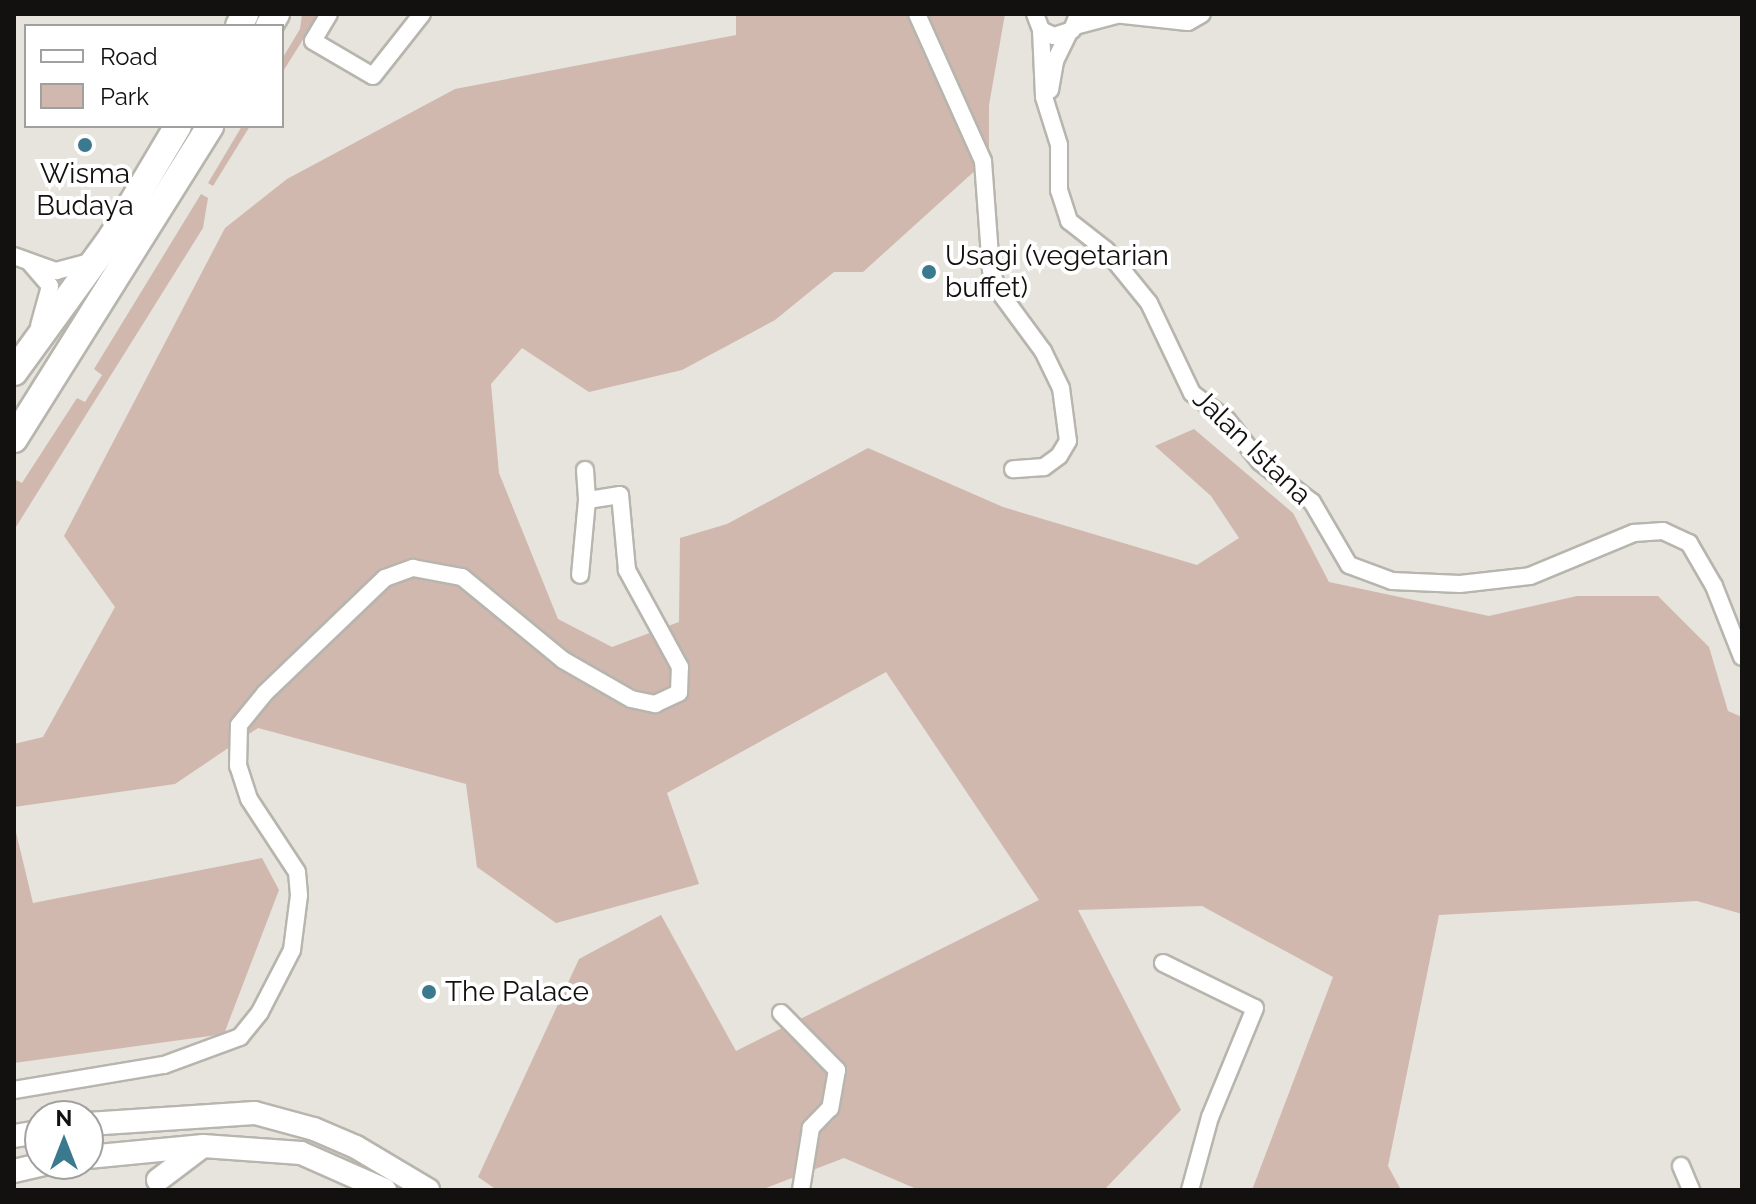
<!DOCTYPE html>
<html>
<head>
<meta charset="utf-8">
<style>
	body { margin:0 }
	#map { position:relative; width:1756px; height:1204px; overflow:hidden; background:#e6e4dc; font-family:Raleway,sans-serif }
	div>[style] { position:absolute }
	.green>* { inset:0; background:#d0b8af }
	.roads { filter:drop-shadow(2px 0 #b7b5ad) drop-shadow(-2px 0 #b7b5ad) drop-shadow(0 2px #b7b5ad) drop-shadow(0 -2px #b7b5ad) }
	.street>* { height:16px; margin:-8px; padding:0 8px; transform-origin:8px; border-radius:8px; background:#fff }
	.secondary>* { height:22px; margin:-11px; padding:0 11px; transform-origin:11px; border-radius:11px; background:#fff }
	.primary>* { height:26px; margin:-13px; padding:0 13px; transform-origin:13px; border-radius:13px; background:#fff }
	.dots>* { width:22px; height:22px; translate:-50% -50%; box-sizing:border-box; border:4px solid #fff; border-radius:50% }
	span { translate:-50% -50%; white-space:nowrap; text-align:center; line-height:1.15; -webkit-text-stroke:8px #fff; paint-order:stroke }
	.poi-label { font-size:28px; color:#12110f }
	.left { translate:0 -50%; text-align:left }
	.street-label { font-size:28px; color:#12110f }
	.frame { position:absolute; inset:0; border:16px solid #12110f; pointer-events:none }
	.legend { position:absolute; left:24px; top:24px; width:260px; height:104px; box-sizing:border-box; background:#fff; border:2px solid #a0a09f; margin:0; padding:10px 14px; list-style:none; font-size:24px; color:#12110f }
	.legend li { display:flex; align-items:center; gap:16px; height:40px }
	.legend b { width:40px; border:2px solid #a0a09f }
	.north { position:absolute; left:24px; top:1100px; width:80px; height:80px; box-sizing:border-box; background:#fff; border:2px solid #a0a09f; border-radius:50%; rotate:0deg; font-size:22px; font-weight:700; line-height:32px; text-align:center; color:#12110f }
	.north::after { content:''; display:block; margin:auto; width:28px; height:36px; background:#3a798e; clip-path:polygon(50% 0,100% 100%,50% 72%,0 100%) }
</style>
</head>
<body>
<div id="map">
	<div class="green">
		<i style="clip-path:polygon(302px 14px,319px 14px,282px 73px,282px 59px,300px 29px)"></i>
		<i style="clip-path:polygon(736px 14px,1005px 14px,989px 105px,989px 158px,863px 272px,834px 272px,775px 320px,682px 370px,589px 392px,522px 348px,491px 384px,499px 473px,558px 619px,612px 647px,679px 622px,680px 538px,727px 524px,868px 448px,1003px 507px,1197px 565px,1239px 538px,1211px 496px,1155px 446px,1194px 429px,1293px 513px,1329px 582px,1489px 616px,1577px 596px,1658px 596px,1709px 647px,1728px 711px,1742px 717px,1742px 914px,1697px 901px,1439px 915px,1388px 1166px,1401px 1190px,1252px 1190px,1333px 977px,1202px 906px,1078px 910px,1181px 1110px,1104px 1190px,919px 1190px,844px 1158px,761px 1190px,497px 1190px,478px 1177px,579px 959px,661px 915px,736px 1051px,1039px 900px,886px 672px,667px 793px,699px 884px,556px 923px,477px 867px,466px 784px,258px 728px,175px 784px,14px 807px,14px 744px,43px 737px,115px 607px,64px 536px,225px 228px,287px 179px,455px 89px,736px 35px)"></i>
		<i style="clip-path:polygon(242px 126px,250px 126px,213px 186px,208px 183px)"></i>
		<i style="clip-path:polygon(201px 194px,208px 198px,203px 228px,14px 530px,14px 479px,22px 483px,77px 398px,85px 402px,102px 375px,94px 369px)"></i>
		<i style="clip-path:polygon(14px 824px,33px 903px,262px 858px,279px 890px,224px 1034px,14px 1063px)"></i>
	</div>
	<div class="roads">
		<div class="street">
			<i style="left:329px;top:14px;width:31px;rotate:121deg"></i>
			<i style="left:313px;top:41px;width:69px;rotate:30.3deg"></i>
			<i style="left:373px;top:76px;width:79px;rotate:-51.7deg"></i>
			<i style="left:917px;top:14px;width:161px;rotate:65.8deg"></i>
			<i style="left:983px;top:161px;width:109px;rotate:85.8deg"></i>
			<i style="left:991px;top:270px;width:21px;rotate:71deg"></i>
			<i style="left:998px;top:290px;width:76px;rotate:53.6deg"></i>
			<i style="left:1043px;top:351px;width:41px;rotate:64.1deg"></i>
			<i style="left:1061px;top:388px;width:53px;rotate:82.5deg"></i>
			<i style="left:1068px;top:441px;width:17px;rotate:121deg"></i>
			<i style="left:1059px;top:456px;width:19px;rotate:144deg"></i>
			<i style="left:1044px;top:467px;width:31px;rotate:176deg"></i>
			<i style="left:1035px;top:14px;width:17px;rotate:69deg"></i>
			<i style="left:1041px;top:30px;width:14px;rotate:25deg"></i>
			<i style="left:1054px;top:36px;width:19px;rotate:-18deg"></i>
			<i style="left:1072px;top:30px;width:17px;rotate:-69deg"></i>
			<i style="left:1114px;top:14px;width:74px;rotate:6.2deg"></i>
			<i style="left:1188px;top:22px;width:16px;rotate:-30deg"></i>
			<i style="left:1075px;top:26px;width:43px;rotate:-14.7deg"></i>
			<i style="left:1041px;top:30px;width:67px;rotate:87.4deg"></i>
			<i style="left:1044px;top:97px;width:50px;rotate:72.6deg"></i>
			<i style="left:1059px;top:145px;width:45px;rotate:90deg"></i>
			<i style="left:1059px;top:190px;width:33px;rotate:72deg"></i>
			<i style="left:1069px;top:221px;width:47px;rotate:38.1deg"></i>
			<i style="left:1106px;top:250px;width:68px;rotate:50.9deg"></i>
			<i style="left:1149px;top:303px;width:100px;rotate:64.5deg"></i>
			<i style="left:1192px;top:393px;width:44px;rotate:37.6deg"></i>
			<i style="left:1227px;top:420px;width:53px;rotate:51.8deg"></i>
			<i style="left:1260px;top:462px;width:66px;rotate:37.6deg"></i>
			<i style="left:1312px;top:502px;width:73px;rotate:59.6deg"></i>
			<i style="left:1349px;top:565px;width:46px;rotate:20.4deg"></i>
			<i style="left:1392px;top:581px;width:68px;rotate:2.5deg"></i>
			<i style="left:1460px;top:584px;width:70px;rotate:-6.5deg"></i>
			<i style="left:1530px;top:576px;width:113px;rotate:-22.5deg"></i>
			<i style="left:1634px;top:533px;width:29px;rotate:-4deg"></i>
			<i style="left:1663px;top:531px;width:29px;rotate:25deg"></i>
			<i style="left:1689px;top:543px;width:50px;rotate:59.8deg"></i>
			<i style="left:1714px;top:586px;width:76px;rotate:68.5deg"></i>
			<i style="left:1050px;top:90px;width:29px;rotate:-80deg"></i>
			<i style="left:1055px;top:61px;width:32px;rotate:-64deg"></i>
			<i style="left:14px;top:256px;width:45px;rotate:19.7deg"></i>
			<i style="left:56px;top:271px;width:35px;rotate:-15deg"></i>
			<i style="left:31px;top:264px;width:29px;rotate:49deg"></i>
			<i style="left:50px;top:286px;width:41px;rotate:105.4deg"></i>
			<i style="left:585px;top:470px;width:30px;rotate:86deg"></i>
			<i style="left:1163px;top:963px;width:102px;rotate:26.1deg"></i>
			<i style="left:1255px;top:1008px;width:118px;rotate:112.4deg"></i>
			<i style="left:1210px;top:1117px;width:76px;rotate:105.3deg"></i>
			<i style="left:781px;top:1013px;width:80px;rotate:45.5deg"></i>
			<i style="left:837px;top:1070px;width:39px;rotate:100deg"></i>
			<i style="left:830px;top:1108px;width:28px;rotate:134deg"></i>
			<i style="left:811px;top:1128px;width:63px;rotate:99.2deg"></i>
			<i style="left:14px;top:1090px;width:152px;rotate:-9.5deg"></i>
			<i style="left:164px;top:1065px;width:81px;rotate:-20.2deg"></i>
			<i style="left:240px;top:1037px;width:32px;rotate:-51deg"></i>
			<i style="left:260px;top:1012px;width:70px;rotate:-62.7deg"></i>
			<i style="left:292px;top:950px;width:55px;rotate:-82.7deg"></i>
			<i style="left:299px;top:895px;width:23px;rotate:-95deg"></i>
			<i style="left:297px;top:872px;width:87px;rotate:-123.3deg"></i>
			<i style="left:249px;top:799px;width:35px;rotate:-108deg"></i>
			<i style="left:238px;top:766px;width:41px;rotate:-88.6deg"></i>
			<i style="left:239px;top:725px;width:41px;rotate:-50.9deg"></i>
			<i style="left:265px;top:693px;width:166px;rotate:-43.8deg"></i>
			<i style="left:385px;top:578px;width:30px;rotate:-20deg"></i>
			<i style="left:413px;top:568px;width:50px;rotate:10.4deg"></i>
			<i style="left:462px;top:577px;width:131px;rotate:39.4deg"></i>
			<i style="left:563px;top:660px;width:78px;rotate:29.8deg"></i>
			<i style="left:631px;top:699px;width:25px;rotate:12deg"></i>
			<i style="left:655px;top:704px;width:26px;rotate:-25deg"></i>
			<i style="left:679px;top:693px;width:26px;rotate:-88deg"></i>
			<i style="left:680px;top:667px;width:111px;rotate:-118.7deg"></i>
			<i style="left:627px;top:570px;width:75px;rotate:-95.3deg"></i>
			<i style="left:620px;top:495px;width:33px;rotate:171deg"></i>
			<i style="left:587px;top:500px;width:75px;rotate:95.3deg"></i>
			<i style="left:1681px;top:1166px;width:26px;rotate:67deg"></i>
		</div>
		<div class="secondary">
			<i style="left:88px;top:1124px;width:167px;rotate:-3.8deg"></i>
			<i style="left:255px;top:1113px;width:61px;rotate:15.2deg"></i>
			<i style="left:314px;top:1129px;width:46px;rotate:23.2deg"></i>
			<i style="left:356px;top:1147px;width:84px;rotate:30.8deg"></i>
			<i style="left:14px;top:1136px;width:26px;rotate:-9deg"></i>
			<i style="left:88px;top:1157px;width:116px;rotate:-5.5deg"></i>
			<i style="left:203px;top:1146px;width:98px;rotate:4.1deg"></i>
			<i style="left:301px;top:1153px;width:92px;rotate:23.8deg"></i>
			<i style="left:14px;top:1171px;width:32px;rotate:-13deg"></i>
			<i style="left:158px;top:1180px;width:51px;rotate:-37.1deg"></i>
		</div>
		<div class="primary">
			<i style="left:239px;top:26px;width:13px;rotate:-63deg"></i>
			<i style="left:269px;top:26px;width:14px;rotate:-60deg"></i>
			<i style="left:14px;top:372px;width:167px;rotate:-54deg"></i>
			<i style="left:112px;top:237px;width:129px;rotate:-59.3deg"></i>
			<i style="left:14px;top:439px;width:369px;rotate:-57.9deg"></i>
		</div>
	</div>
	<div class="dots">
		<i style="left:85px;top:145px;background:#3a798e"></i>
		<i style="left:929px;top:272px;background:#3a798e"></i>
		<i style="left:429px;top:992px;background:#3a798e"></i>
	</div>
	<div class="poi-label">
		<span style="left:85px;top:190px">Wisma<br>Budaya</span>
		<span class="left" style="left:945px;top:272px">Usagi (vegetarian<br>buffet)</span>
		<span class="left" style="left:445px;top:992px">The Palace</span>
	</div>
	<div class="street-label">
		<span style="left:1252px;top:447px;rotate:44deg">Jalan Istana</span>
	</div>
	<div class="frame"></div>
	<ul class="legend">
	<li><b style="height:10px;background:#fff"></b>Road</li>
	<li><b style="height:22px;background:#d0b8af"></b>Park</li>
	</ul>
	<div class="north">N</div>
</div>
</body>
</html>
